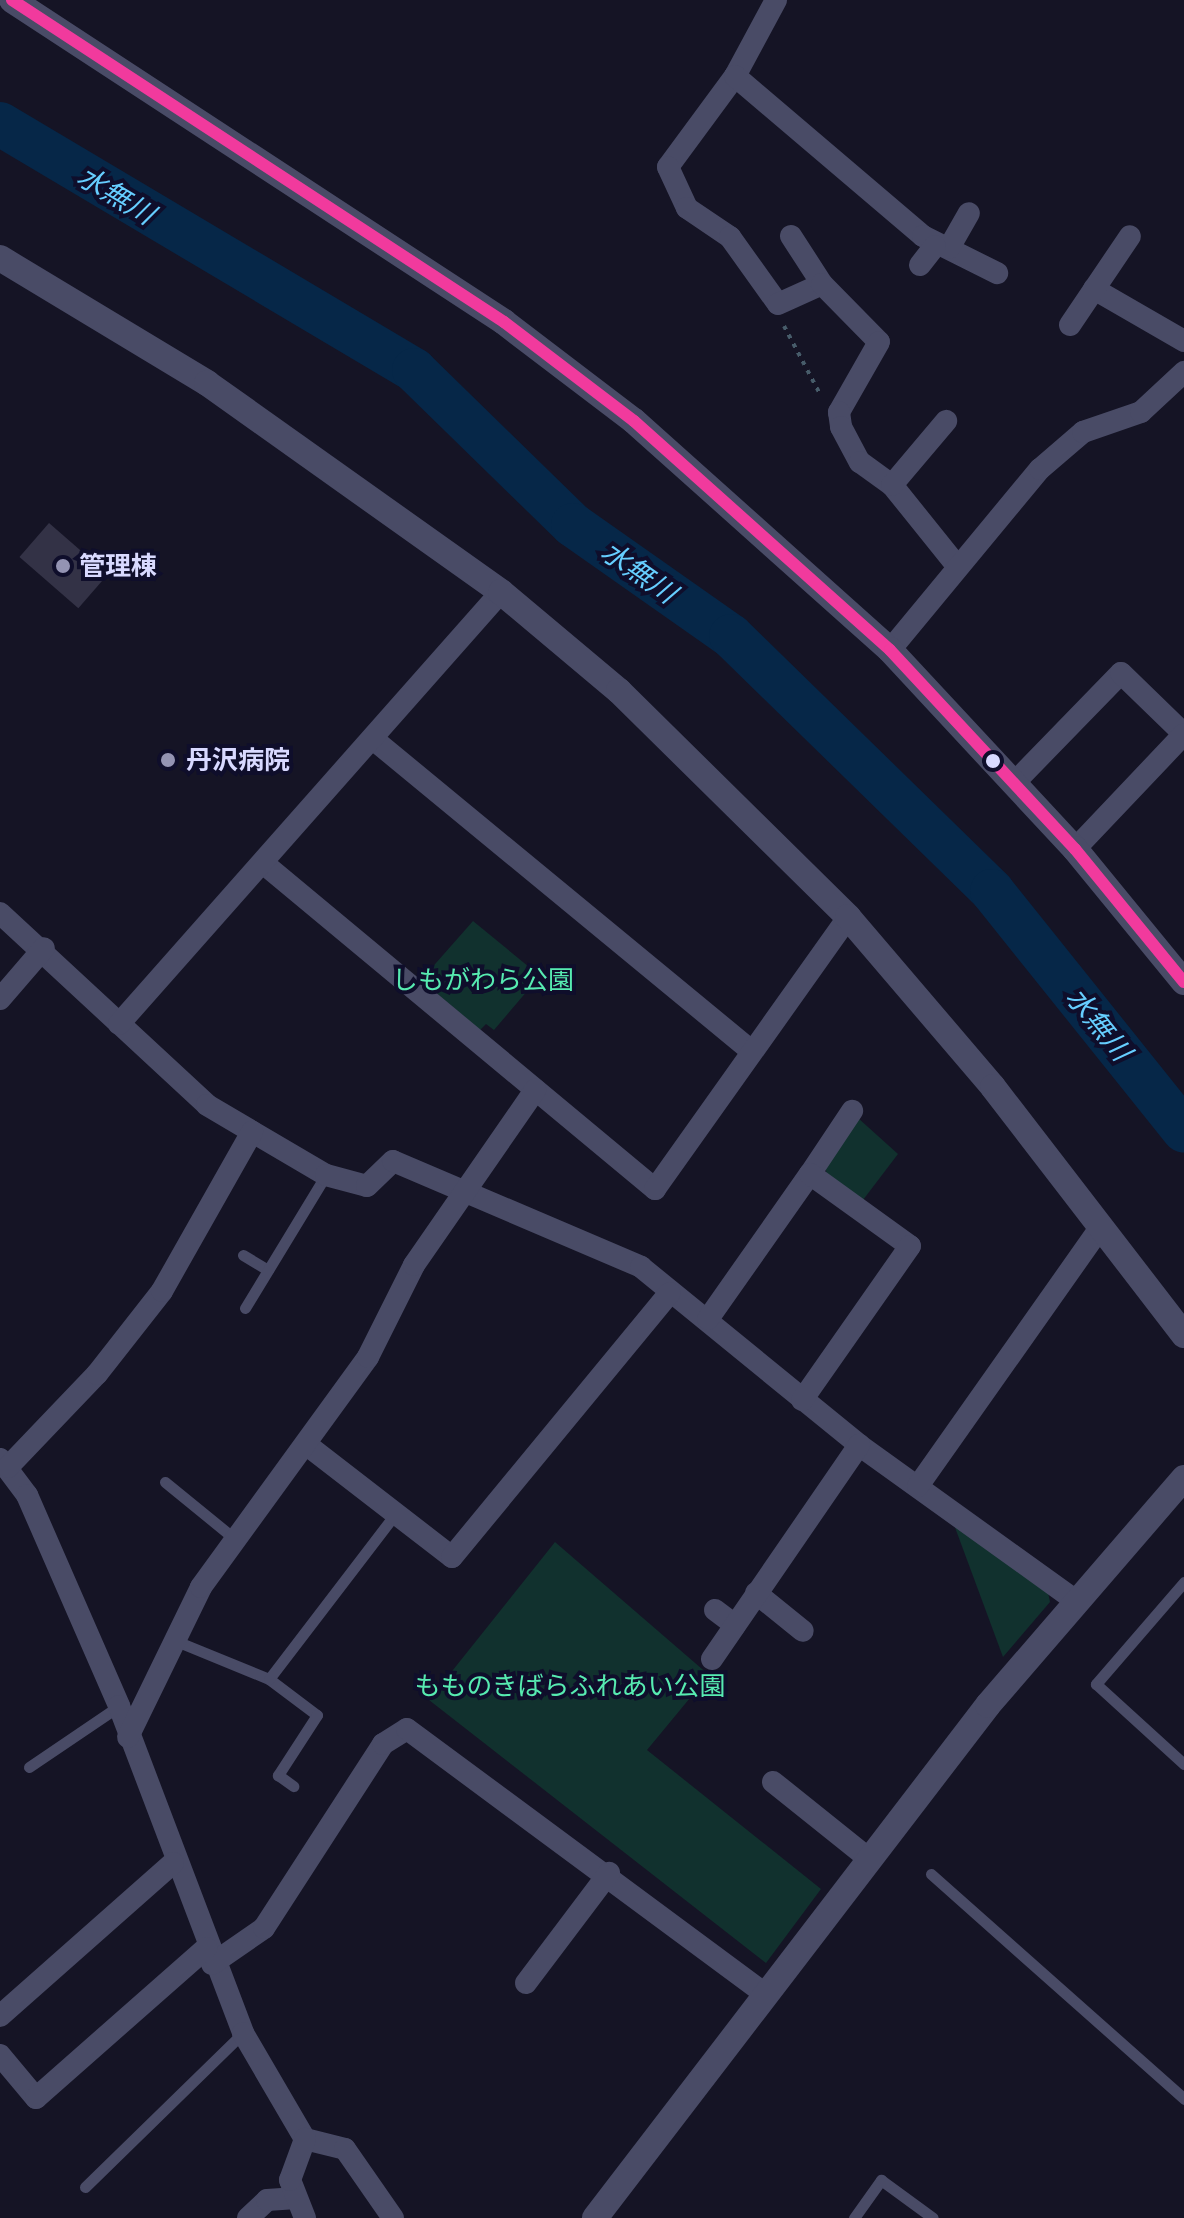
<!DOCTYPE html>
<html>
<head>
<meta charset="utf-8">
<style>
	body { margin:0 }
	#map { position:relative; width:1184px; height:2218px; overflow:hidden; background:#151425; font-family:"Public Sans","Noto Sans JP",sans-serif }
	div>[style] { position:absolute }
	.green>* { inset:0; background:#11312e }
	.river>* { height:44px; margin:-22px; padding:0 22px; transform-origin:22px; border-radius:22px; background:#062748 }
	.building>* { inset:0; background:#333246; transform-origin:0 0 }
	.path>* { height:4px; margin-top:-2px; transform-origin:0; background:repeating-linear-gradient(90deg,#475c6a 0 4px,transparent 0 10px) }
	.service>* { height:11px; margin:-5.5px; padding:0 5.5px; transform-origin:5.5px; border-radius:5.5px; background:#494b66 }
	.minor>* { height:22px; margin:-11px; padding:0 11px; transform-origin:11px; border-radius:11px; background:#494b66 }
	.tertiary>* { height:26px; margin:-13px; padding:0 13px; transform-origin:13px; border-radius:13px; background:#494b66 }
	.bus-1>* { height:12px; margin:-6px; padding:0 6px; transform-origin:6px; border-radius:6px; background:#f13a9d }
	.dots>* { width:22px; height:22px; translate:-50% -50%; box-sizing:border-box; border:4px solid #0f0e2b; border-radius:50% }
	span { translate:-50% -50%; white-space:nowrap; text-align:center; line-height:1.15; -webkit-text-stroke:8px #0f0e2b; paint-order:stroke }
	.poi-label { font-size:26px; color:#d8d9ff; font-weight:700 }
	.left { translate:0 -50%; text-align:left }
	.park-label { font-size:26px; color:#57ebb1 }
	.water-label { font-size:28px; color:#66ceff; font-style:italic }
</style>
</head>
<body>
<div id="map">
	<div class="green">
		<i style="clip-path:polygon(473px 921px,540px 976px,494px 1030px,486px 1024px,480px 1030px,421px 980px)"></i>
		<i style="clip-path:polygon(858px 1118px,898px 1154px,863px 1200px,827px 1177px,825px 1163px)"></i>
		<i style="clip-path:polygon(953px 1522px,1048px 1592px,1050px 1602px,1003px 1657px)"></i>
		<i style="clip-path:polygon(555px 1542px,709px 1675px,647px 1750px,821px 1889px,766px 1963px,429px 1700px)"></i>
	</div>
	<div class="river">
		<i style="left:0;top:124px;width:482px;rotate:30.7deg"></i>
		<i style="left:414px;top:370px;width:222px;rotate:44.3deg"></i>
		<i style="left:573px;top:525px;width:193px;rotate:35.1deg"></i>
		<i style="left:731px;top:636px;width:365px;rotate:44.3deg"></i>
		<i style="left:992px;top:891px;width:307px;rotate:51.3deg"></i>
	</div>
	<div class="building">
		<i style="left:49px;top:523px;width:78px;height:45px;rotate:41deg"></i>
	</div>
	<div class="path">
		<i style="left:784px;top:326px;width:79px;rotate:62.1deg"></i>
	</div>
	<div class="service">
		<i style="left:243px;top:1255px;width:29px;rotate:31deg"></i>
		<i style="left:245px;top:1308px;width:156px;rotate:-58.7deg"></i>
		<i style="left:165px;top:1482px;width:92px;rotate:39.2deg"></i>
		<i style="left:1184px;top:1582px;width:135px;rotate:130.8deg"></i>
		<i style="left:1096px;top:1684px;width:119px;rotate:42.3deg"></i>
		<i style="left:176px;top:1641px;width:100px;rotate:22.2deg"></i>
		<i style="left:269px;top:1679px;width:60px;rotate:36.9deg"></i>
		<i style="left:317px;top:1715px;width:72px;rotate:123deg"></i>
		<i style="left:278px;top:1775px;width:19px;rotate:36deg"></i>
		<i style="left:269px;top:1679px;width:209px;rotate:-52.6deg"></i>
		<i style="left:29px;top:1767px;width:109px;rotate:-34.1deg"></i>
		<i style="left:931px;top:1874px;width:339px;rotate:41.6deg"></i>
		<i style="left:85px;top:2187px;width:221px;rotate:-44.3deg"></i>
		<i style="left:854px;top:2218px;width:47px;rotate:-54.6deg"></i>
		<i style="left:881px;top:2180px;width:64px;rotate:36.2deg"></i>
	</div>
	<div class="minor">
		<i style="left:776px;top:0;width:86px;rotate:118.3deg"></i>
		<i style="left:735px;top:76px;width:113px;rotate:126.4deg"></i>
		<i style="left:668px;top:167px;width:45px;rotate:65.1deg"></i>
		<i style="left:687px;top:208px;width:52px;rotate:34deg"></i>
		<i style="left:730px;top:237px;width:82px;rotate:54.4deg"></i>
		<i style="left:778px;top:304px;width:48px;rotate:-24.4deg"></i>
		<i style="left:735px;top:76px;width:247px;rotate:40.4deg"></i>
		<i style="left:923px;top:236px;width:83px;rotate:26.6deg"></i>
		<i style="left:791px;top:236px;width:57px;rotate:57.1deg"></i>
		<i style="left:822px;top:284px;width:81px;rotate:45.5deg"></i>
		<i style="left:879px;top:342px;width:81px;rotate:119.7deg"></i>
		<i style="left:839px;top:412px;width:15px;rotate:82deg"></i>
		<i style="left:841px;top:427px;width:40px;rotate:62deg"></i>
		<i style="left:860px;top:462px;width:39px;rotate:36deg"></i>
		<i style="left:892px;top:485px;width:105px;rotate:51.2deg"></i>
		<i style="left:949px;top:248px;width:40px;rotate:-60.3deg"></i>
		<i style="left:920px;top:265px;width:24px;rotate:-52deg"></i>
		<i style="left:1094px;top:289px;width:104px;rotate:30deg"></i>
		<i style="left:1070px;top:325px;width:107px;rotate:-56deg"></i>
		<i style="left:892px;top:485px;width:84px;rotate:-49.8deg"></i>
		<i style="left:890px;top:650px;width:235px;rotate:-50.4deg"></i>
		<i style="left:1040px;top:469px;width:57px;rotate:-40.7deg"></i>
		<i style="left:1083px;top:432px;width:61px;rotate:-19deg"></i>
		<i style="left:1141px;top:412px;width:59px;rotate:-42.9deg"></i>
		<i style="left:373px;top:739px;width:490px;rotate:39.5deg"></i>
		<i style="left:1015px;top:782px;width:152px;rotate:-45.8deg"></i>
		<i style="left:1121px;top:673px;width:88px;rotate:44.1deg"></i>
		<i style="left:1075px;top:849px;width:158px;rotate:-46.5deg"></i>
		<i style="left:263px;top:863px;width:510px;rotate:39.75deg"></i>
		<i style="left:655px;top:1189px;width:334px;rotate:-54.6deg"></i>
		<i style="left:0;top:913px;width:282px;rotate:42.8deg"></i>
		<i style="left:207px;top:1105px;width:138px;rotate:30.5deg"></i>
		<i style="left:326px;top:1175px;width:42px;rotate:15deg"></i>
		<i style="left:367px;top:1186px;width:36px;rotate:-44deg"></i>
		<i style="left:393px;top:1161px;width:270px;rotate:23.1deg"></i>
		<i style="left:641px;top:1267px;width:281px;rotate:39.2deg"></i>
		<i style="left:859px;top:1445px;width:266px;rotate:35.7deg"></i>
		<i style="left:0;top:999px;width:67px;rotate:-49.2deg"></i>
		<i style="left:119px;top:1024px;width:577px;rotate:-48.51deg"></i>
		<i style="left:810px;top:1174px;width:76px;rotate:-56.3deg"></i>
		<i style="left:708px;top:1319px;width:177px;rotate:-54.9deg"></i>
		<i style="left:810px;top:1174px;width:123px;rotate:35.8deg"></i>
		<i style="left:910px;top:1246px;width:188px;rotate:125deg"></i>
		<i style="left:307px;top:1445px;width:183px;rotate:37.7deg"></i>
		<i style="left:452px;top:1557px;width:342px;rotate:-50.5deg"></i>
		<i style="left:0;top:1459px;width:45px;rotate:53.1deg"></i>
		<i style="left:27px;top:1495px;width:230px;rotate:66.4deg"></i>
		<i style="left:119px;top:1706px;width:350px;rotate:69.2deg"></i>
		<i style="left:243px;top:2033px;width:123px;rotate:59.7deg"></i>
		<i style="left:305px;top:2139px;width:41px;rotate:14deg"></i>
		<i style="left:345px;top:2149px;width:84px;rotate:55.2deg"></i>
		<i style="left:8px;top:1467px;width:129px;rotate:-46.3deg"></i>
		<i style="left:97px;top:1374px;width:105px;rotate:-51.9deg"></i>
		<i style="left:162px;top:1291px;width:183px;rotate:-60.5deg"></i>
		<i style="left:918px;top:1486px;width:317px;rotate:-54.8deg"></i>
		<i style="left:756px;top:1593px;width:60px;rotate:39deg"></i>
		<i style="left:715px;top:1610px;width:25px;rotate:37deg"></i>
		<i style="left:712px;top:1659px;width:260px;rotate:-55.5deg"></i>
		<i style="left:128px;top:1737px;width:167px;rotate:-64deg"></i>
		<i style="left:201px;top:1587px;width:284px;rotate:-54deg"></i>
		<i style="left:368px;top:1357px;width:103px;rotate:-63.4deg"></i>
		<i style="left:414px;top:1265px;width:213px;rotate:-55.3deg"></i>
		<i style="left:773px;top:1782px;width:122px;rotate:38.7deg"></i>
		<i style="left:212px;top:1964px;width:63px;rotate:-34.7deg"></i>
		<i style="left:264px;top:1928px;width:219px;rotate:-57.1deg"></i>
		<i style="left:383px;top:1744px;width:28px;rotate:-32deg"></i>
		<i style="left:407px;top:1729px;width:442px;rotate:36.5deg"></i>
		<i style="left:526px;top:1983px;width:138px;rotate:-53deg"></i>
		<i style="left:0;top:2016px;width:231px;rotate:-41.5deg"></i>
		<i style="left:0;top:2055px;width:56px;rotate:50.1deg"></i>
		<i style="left:36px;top:2098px;width:227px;rotate:-41.4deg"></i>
		<i style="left:248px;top:2218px;width:26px;rotate:-43deg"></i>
		<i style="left:267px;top:2200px;width:26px;rotate:-4deg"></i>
		<i style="left:305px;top:2218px;width:41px;rotate:-111.5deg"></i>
		<i style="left:290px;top:2180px;width:44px;rotate:-69.9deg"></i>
	</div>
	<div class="tertiary">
		<i style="left:12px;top:0;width:588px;rotate:33.2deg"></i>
		<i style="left:504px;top:322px;width:163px;rotate:37.3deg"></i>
		<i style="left:634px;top:421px;width:343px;rotate:41.8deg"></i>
		<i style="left:890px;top:650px;width:272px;rotate:47.1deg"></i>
		<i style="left:1075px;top:849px;width:172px;rotate:50.7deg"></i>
		<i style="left:0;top:258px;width:242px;rotate:31.1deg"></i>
		<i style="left:207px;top:383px;width:361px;rotate:35.4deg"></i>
		<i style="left:501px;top:592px;width:154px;rotate:40deg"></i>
		<i style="left:619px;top:691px;width:322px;rotate:44.6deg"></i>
		<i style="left:848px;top:917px;width:223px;rotate:49.5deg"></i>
		<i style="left:993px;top:1087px;width:313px;rotate:52.4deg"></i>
		<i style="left:595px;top:2218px;width:646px;rotate:-52.54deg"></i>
		<i style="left:988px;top:1705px;width:300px;rotate:-49.2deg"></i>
	</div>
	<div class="bus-1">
		<i style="left:12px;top:0;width:588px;rotate:33.2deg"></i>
		<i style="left:504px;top:322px;width:163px;rotate:37.3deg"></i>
		<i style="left:634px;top:421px;width:343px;rotate:41.8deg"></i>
		<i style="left:890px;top:650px;width:272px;rotate:47.1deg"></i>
		<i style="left:1075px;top:849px;width:172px;rotate:50.7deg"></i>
	</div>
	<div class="dots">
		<i style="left:63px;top:566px;background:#9494b3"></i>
		<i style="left:168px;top:760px;background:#9494b3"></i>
		<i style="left:993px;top:761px;background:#d8d9ff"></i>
	</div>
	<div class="poi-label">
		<span class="left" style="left:79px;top:566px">管理棟</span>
		<span class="left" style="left:186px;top:760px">丹沢病院</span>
	</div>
	<div class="park-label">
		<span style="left:483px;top:980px">しもがわら公園</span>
		<span style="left:570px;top:1686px">もものきばらふれあい公園</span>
	</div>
	<div class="water-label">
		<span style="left:116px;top:195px;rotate:31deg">水無川</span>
		<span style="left:639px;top:572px;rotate:35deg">水無川</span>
		<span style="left:1099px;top:1024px;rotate:51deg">水無川</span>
	</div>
</div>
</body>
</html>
